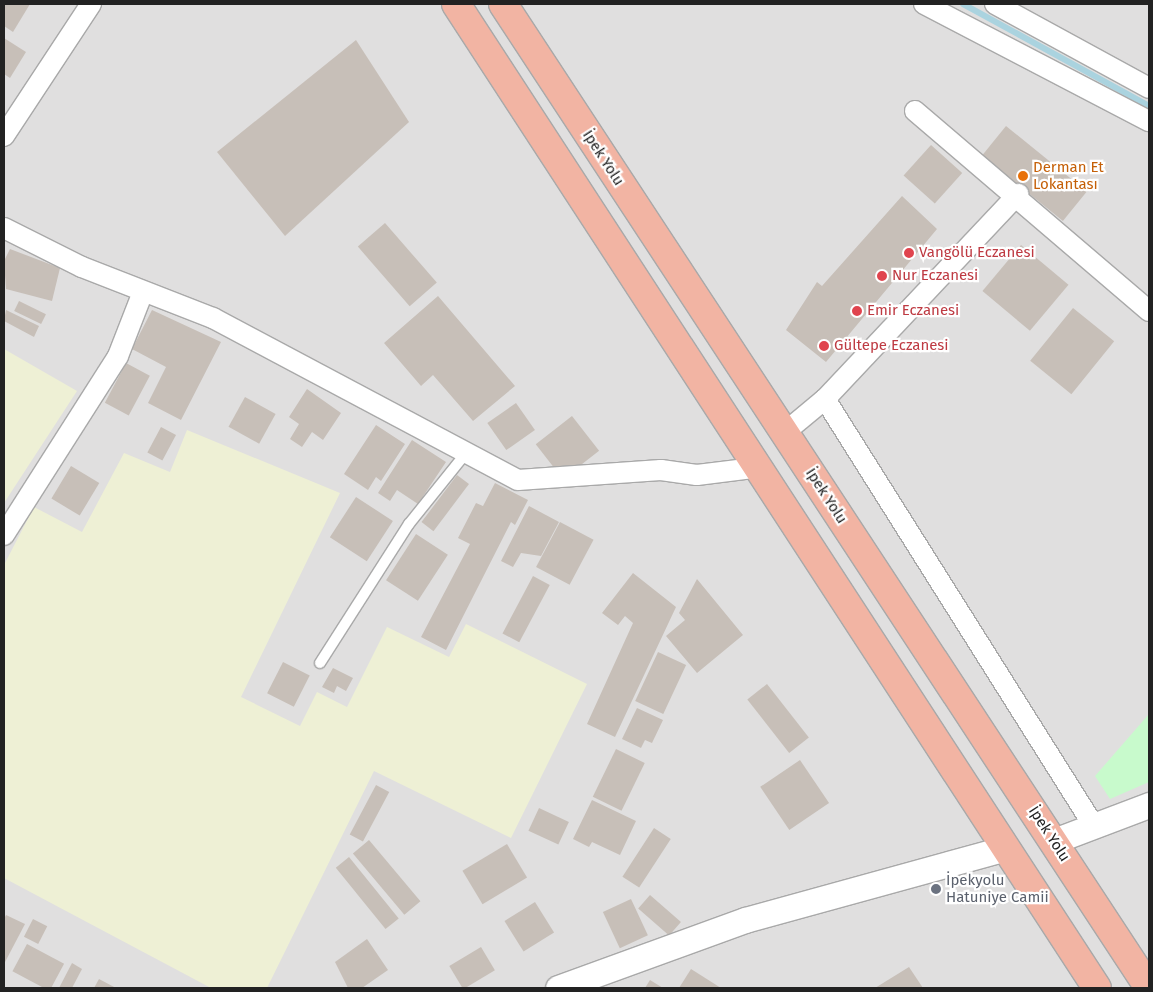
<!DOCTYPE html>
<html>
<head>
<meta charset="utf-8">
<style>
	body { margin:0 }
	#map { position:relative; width:1153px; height:992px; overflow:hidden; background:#f2efe9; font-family:"Fira Sans",sans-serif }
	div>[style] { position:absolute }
	.residential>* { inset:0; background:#e0dfdf; transform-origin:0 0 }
	.farmland>* { inset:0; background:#eef0d5 }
	.park>* { inset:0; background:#c8facc }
	.stream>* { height:6px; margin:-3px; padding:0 3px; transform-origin:3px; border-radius:3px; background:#aad3df }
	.building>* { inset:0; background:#c7bfb8; transform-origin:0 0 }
	.roads { filter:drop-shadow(1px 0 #a9a9a9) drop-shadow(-1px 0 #a9a9a9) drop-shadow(0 1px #a9a9a9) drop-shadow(0 -1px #a9a9a9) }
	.service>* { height:10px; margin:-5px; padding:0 5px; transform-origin:5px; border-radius:5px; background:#fff }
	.minor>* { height:20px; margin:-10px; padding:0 10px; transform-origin:10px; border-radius:10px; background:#fff }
	.tertiary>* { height:25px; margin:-12.5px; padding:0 12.5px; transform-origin:12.5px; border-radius:12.5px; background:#fff }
	.trunk>* { height:28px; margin:-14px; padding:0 14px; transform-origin:14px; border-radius:14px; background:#f2b4a3 }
	.dots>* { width:14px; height:14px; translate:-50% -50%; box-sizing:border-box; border:2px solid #fff; border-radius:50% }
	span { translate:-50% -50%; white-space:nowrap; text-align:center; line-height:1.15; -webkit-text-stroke:4.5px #fff; paint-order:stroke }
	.street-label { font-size:15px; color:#222 }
	.food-label { font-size:15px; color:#c56008 }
	.left { translate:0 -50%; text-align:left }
	.health-label { font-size:15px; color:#be3a42 }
	.worship-label { font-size:15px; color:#5b616d }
	.frame { position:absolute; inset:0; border:5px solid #222; pointer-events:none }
</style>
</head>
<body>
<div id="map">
	<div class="residential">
		<i style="left:4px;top:4px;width:1145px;height:984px"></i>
	</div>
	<div class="farmland">
		<i style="clip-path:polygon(4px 349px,77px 391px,4px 503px)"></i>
		<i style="clip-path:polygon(187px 430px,340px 493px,241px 697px,300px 726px,317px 692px,347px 707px,387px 627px,449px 657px,466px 624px,587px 684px,511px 838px,374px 771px,267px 988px,211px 988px,4px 878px,4px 565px,34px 507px,82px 532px,124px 453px,170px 472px)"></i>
	</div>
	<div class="park">
		<i style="clip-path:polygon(1149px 714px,1149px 782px,1110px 799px,1095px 776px)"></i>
	</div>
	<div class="stream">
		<i style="left:963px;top:4px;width:212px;rotate:28.7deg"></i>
	</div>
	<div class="building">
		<i style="clip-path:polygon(4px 4px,30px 4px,13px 32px,4px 26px)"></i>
		<i style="clip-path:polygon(4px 38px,26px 52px,10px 78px,4px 74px)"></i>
		<i style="clip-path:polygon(356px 40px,409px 122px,285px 236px,217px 152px)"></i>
		<i style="left:1006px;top:126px;width:104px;height:38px;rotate:39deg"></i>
		<i style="left:931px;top:145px;width:42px;height:41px;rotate:42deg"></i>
		<i style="clip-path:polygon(902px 196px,937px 229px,826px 362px,786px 330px,817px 282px,822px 286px)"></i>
		<i style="left:385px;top:223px;width:79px;height:36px;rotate:49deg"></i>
		<i style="left:1021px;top:245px;width:62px;height:60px;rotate:40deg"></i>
		<i style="clip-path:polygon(10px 249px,60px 268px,52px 301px,6px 289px,4px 261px)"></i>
		<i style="clip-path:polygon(438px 296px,515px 386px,473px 421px,433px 375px,421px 386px,384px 343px)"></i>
		<i style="left:19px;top:301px;width:30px;height:11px;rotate:26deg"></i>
		<i style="left:1073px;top:308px;width:53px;height:68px;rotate:39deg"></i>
		<i style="clip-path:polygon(6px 310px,39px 326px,34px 337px,4px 321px)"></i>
		<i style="clip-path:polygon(152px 310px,221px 342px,181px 420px,148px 403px,166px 367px,132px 349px)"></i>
		<i style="left:126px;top:363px;width:27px;height:45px;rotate:28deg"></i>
		<i style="clip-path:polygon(307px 389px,341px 413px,323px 440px,312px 432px,302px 447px,290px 439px,299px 424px,289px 417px)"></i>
		<i style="left:245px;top:397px;width:35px;height:34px;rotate:29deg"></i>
		<i style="left:516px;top:403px;width:33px;height:35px;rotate:55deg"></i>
		<i style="left:572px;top:416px;width:44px;height:46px;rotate:52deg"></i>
		<i style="clip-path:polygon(376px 425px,405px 444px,381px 481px,376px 477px,368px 490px,344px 474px)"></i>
		<i style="left:161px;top:427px;width:17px;height:29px;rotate:28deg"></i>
		<i style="clip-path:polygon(412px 440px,446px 462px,418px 504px,397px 490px,390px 501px,378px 493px)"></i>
		<i style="left:71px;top:466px;width:33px;height:38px;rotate:31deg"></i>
		<i style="left:457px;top:475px;width:15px;height:59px;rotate:37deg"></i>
		<i style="clip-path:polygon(495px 483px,528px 500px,515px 525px,511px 522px,446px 650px,421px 637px,470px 544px,458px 538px,476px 503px,483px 506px)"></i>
		<i style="left:356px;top:497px;width:44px;height:48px;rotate:33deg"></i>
		<i style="clip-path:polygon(529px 506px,559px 522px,541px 556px,521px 553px,513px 567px,501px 561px)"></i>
		<i style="left:560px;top:522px;width:38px;height:51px;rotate:28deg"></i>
		<i style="left:416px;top:534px;width:38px;height:55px;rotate:33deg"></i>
		<i style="clip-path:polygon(633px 573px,676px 607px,615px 737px,587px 724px,633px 623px,625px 616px,618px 625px,602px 613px)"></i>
		<i style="left:533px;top:576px;width:19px;height:65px;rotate:28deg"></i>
		<i style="clip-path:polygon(697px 579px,743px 635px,697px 673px,666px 636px,685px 620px,679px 613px)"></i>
		<i style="left:658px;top:652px;width:31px;height:54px;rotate:25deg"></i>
		<i style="left:283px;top:662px;width:30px;height:35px;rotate:27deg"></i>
		<i style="clip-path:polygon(333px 668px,353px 678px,346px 691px,337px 686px,334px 693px,322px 687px)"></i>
		<i style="left:767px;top:684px;width:68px;height:25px;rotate:52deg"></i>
		<i style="clip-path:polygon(637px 708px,663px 720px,652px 743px,645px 740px,641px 748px,622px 739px)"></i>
		<i style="left:616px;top:749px;width:32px;height:53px;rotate:26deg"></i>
		<i style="left:800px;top:760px;width:52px;height:48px;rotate:56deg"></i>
		<i style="left:376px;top:785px;width:15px;height:56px;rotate:28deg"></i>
		<i style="clip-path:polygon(592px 800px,636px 821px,620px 855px,592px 842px,589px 847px,573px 839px)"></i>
		<i style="left:539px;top:808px;width:33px;height:25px;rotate:25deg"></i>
		<i style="left:654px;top:828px;width:20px;height:58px;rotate:33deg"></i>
		<i style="left:369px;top:840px;width:80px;height:21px;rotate:50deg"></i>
		<i style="left:507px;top:844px;width:39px;height:52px;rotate:59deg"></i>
		<i style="left:349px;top:857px;width:79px;height:17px;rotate:51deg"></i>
		<i style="left:650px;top:895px;width:41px;height:18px;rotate:41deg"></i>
		<i style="left:631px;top:899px;width:40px;height:31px;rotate:65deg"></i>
		<i style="left:535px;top:902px;width:36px;height:36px;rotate:58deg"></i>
		<i style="clip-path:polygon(6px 915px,25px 924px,4px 964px,4px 919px)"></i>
		<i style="left:33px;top:919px;width:16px;height:20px;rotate:27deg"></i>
		<i style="clip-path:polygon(367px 939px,388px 970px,362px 988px,348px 988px,335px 962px)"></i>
		<i style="left:27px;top:944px;width:42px;height:31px;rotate:28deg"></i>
		<i style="left:481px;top:947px;width:27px;height:37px;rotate:59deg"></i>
		<i style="clip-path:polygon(72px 963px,82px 969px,72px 988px,59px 988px)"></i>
		<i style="clip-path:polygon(909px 967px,923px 988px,875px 988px)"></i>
		<i style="clip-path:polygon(691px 969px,721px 988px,679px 988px)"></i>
		<i style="clip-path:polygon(99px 979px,116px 988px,94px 988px)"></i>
		<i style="clip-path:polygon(650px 980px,663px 988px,645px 988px)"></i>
	</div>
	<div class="roads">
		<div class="service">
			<i style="left:320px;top:663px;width:165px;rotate:-57.4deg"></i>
			<i style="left:409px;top:524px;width:91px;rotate:-51.2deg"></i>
		</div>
		<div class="minor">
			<i style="left:924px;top:4px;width:254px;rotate:27.5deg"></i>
			<i style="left:995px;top:4px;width:175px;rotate:28.6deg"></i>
			<i style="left:915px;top:111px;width:308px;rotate:40.5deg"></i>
			<i style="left:4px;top:136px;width:158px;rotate:-56.6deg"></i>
			<i style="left:4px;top:228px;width:87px;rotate:26.6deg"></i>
			<i style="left:82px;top:267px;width:141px;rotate:21.3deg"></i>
			<i style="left:213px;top:318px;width:345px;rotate:28deg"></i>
			<i style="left:518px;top:480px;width:143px;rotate:-4deg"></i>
			<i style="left:661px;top:470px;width:36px;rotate:8deg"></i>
			<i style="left:697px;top:475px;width:64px;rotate:-7.1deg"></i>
			<i style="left:825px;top:399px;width:501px;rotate:57.8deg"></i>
			<i style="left:784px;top:433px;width:53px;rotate:-39.7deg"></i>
			<i style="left:825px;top:399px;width:282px;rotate:-46.7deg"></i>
			<i style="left:4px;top:535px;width:212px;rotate:-57.5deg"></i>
			<i style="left:118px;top:356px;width:69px;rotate:-68.7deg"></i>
		</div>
		<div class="tertiary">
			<i style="left:1054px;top:841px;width:102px;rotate:-20.8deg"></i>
			<i style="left:558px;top:988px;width:199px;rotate:-20deg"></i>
			<i style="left:745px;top:920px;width:271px;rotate:-15.4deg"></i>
		</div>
		<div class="trunk">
			<i style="left:456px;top:4px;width:1174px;rotate:56.92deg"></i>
			<i style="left:503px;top:4px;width:1177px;rotate:56.71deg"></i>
		</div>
	</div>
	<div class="dots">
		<i style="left:1023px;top:176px;background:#e8710a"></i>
		<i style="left:909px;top:253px;background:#e0444e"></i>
		<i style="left:882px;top:276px;background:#e0444e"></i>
		<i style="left:857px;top:311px;background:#e0444e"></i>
		<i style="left:824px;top:346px;background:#e0444e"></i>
		<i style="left:936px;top:889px;background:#6b7280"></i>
	</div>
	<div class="street-label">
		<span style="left:603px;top:158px;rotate:57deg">İpek Yolu</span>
		<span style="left:826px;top:496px;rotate:57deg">İpek Yolu</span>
		<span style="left:1049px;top:834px;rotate:57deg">İpek Yolu</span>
	</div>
	<div class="food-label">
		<span class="left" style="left:1033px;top:176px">Derman Et<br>Lokantası</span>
	</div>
	<div class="health-label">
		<span class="left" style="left:919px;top:253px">Vangölü Eczanesi</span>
		<span class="left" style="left:892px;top:276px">Nur Eczanesi</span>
		<span class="left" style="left:867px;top:311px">Emir Eczanesi</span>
		<span class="left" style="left:834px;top:346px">Gültepe Eczanesi</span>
	</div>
	<div class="worship-label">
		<span class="left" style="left:946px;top:889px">İpekyolu<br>Hatuniye Camii</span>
	</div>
	<div class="frame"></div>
</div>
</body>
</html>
